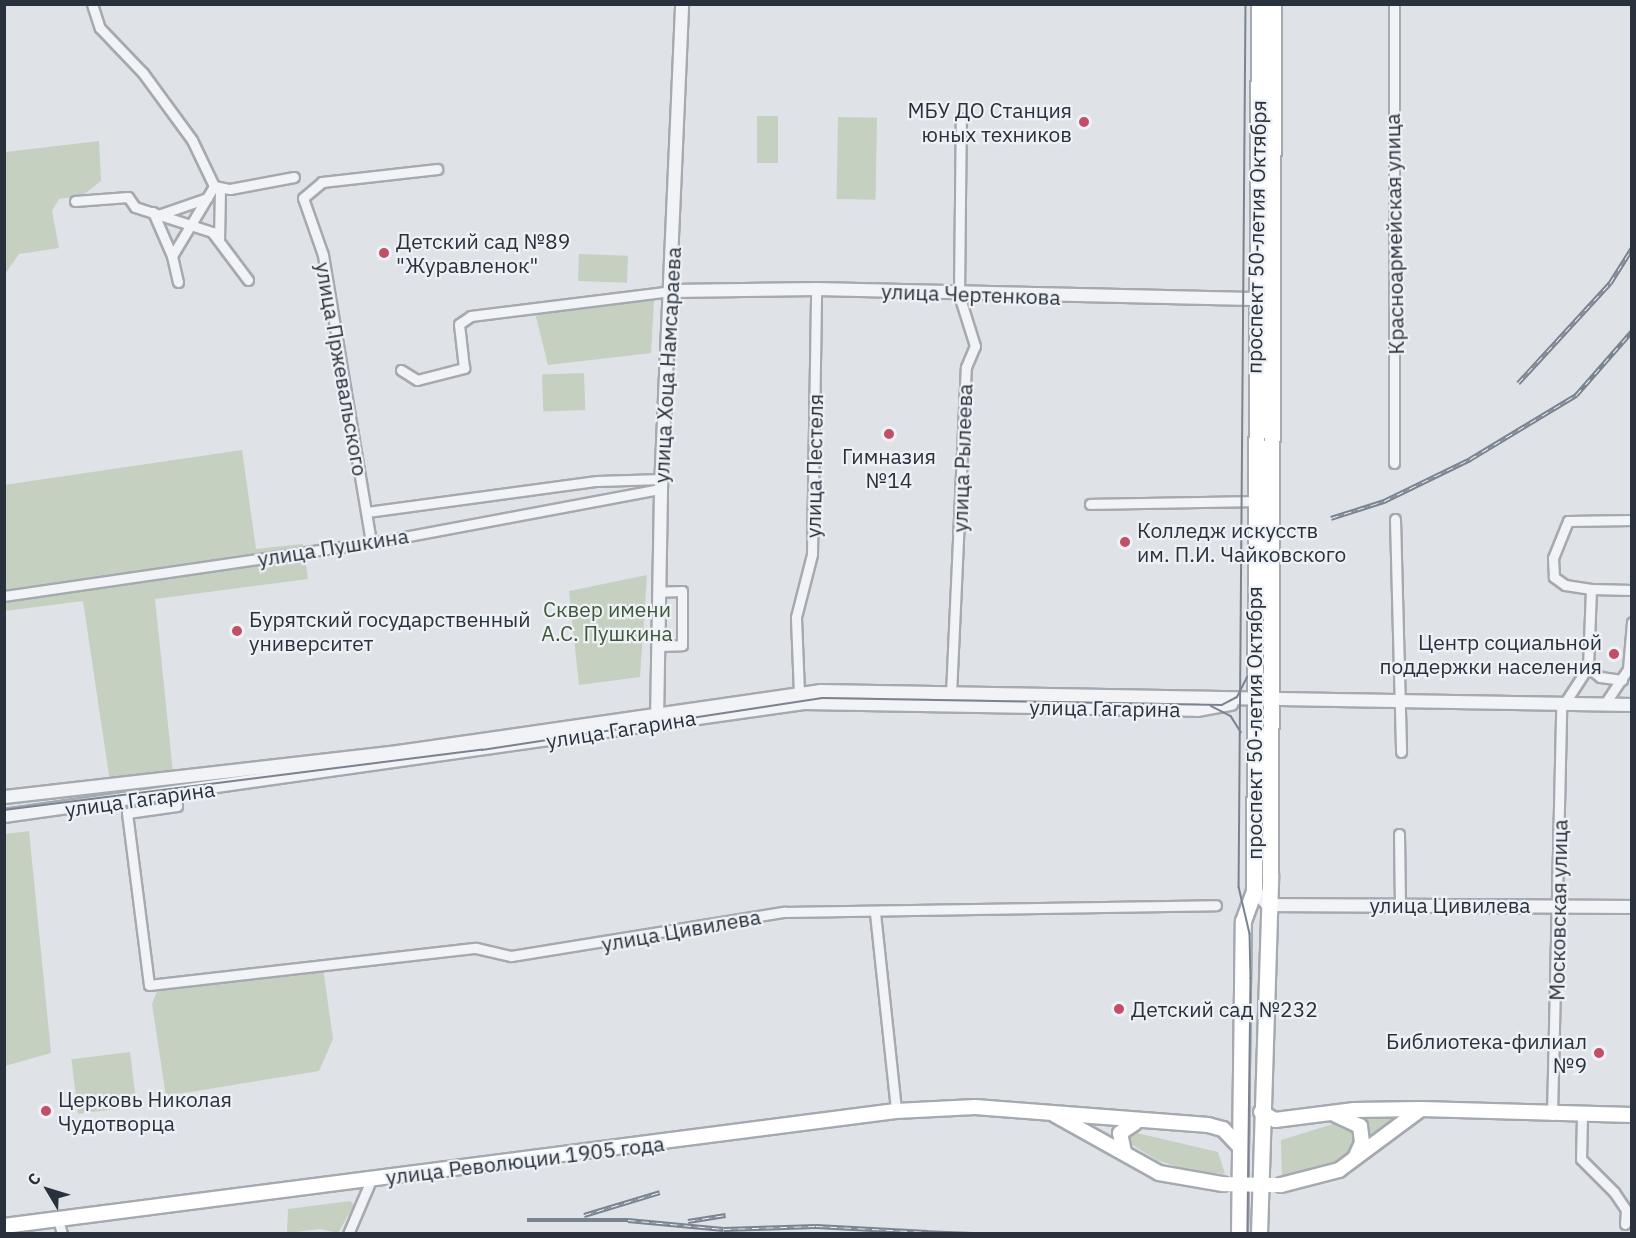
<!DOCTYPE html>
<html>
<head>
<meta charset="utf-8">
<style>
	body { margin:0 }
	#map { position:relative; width:1636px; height:1238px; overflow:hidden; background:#dfe2e7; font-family:"IBM Plex Sans",sans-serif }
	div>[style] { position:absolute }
	.green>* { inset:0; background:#c5d0c1; transform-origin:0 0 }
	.roads { filter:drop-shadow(2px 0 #a5a9b0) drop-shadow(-2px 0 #a5a9b0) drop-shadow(0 2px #a5a9b0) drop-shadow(0 -2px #a5a9b0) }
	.minor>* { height:9px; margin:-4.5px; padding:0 4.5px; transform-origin:4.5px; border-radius:4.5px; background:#f1f3f6 }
	.tertiary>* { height:12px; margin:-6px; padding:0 6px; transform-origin:6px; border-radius:6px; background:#f1f3f6 }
	.secondary>* { height:14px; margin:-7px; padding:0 7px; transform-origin:7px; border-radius:7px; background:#fff }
	.primary>* { height:15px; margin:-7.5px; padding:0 7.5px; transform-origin:7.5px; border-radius:7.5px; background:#fff }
	.tram>* { height:1.5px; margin:-0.75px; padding:0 0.75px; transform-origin:0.75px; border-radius:0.75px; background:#7a838f }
	.rail>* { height:4.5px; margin-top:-2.25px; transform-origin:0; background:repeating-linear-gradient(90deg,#eef1f5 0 7px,#7a838f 0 14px); box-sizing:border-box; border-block:2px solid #7a838f }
	.secondary-bridge>* { height:14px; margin:-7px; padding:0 7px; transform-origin:7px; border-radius:7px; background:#fff }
	.dots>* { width:16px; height:16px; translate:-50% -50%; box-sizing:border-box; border:3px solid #eef1f5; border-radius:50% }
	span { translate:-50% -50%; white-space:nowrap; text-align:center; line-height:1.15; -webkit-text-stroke:4.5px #eef1f5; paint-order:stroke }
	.poi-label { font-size:21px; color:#29313c }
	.right { translate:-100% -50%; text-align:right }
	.left { translate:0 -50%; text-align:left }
	.street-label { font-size:21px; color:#29313c }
	.park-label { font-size:21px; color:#3f5738 }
	.frame { position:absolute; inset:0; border:6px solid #29313c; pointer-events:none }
	.north { position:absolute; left:18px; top:1160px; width:60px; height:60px; -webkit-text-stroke:4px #eef1f5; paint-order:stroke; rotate:308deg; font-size:16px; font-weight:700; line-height:24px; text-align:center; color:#29313c }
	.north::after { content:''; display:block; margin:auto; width:21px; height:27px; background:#29313c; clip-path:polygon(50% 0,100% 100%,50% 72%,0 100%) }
</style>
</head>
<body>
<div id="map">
	<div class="green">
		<i style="left:757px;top:116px;width:21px;height:47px"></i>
		<i style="left:838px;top:117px;width:39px;height:82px;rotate:1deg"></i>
		<i style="clip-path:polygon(99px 141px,101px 181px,83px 195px,59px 199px,52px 211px,59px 248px,19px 254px,5px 274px,5px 152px)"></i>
		<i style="left:579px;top:254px;width:49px;height:27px;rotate:2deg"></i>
		<i style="clip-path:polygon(649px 296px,654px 301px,651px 353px,548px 365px,535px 313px)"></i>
		<i style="left:584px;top:373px;width:37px;height:42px;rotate:88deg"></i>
		<i style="clip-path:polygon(242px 450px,256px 549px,303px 544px,308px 579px,155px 599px,173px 773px,110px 782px,83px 601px,5px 611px,4px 485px)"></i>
		<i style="clip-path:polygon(647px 575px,640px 677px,579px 685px,569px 591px)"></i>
		<i style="clip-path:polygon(29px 831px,51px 1053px,5px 1066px,5px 834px)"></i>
		<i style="clip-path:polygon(323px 968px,333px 1039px,319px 1071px,166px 1096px,152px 1004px,160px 984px)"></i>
		<i style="left:130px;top:1052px;width:55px;height:59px;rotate:83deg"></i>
		<i style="clip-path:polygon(1359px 1117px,1398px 1117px,1366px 1143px,1367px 1130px)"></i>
		<i style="clip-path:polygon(1343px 1121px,1356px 1128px,1358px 1143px,1348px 1156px,1304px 1174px,1282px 1175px,1281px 1140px)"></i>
		<i style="clip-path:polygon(1137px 1133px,1218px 1152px,1225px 1174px,1189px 1171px,1157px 1160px,1129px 1143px,1129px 1134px)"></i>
		<i style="clip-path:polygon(350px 1201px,354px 1205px,338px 1233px,320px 1229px,287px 1233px,288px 1209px)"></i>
	</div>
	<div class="roads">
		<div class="minor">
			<i style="left:92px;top:4px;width:25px;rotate:72deg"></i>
			<i style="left:100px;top:28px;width:62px;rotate:46.3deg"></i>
			<i style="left:143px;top:73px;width:83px;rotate:53.8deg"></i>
			<i style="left:192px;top:140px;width:51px;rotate:64.4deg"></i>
			<i style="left:214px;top:186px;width:16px;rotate:11deg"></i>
			<i style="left:230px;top:189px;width:65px;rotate:-10.6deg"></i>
			<i style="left:75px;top:201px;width:53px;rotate:-4.3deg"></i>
			<i style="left:128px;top:197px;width:12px;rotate:55deg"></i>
			<i style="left:135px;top:207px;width:81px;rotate:18deg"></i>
			<i style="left:212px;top:232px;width:60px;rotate:53.1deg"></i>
			<i style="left:153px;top:212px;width:48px;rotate:66.6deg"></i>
			<i style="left:161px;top:214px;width:49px;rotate:-19.2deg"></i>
			<i style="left:219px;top:241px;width:51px;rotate:-88.9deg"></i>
			<i style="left:178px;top:282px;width:27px;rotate:-103deg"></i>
			<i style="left:172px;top:256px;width:82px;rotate:-59deg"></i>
			<i style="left:401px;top:370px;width:19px;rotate:32deg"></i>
			<i style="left:417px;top:380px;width:49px;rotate:-14.3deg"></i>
			<i style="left:464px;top:368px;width:44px;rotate:-96.5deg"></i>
			<i style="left:459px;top:324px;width:14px;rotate:-34deg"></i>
			<i style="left:471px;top:316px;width:203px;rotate:-7.1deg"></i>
			<i style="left:1394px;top:463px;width:459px;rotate:-90deg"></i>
			<i style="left:1090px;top:504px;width:165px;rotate:-1deg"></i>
			<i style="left:367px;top:512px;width:232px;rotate:-7.7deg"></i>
			<i style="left:597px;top:481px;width:65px;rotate:-1.8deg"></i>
			<i style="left:1395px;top:519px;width:233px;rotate:88.5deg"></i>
			<i style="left:371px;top:542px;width:291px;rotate:-99.5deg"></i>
			<i style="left:323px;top:255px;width:60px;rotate:-109.3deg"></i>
			<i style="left:303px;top:198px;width:25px;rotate:-40deg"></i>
			<i style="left:322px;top:182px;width:116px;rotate:-6.4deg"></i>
			<i style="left:1591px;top:589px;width:41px;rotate:1.4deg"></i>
			<i style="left:4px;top:596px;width:382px;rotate:-8.3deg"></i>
			<i style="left:382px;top:541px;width:284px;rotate:-10.6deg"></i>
			<i style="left:658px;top:646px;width:24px;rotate:-2deg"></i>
			<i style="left:682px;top:645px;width:54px;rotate:-90deg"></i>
			<i style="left:682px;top:591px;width:23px;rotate:178deg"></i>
			<i style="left:1622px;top:680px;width:22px;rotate:-172deg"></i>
			<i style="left:1600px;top:677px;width:16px;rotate:-140deg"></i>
			<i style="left:1588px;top:667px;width:78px;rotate:-87.8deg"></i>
			<i style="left:1591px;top:589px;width:26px;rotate:-171deg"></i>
			<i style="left:1565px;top:585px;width:14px;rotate:-144deg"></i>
			<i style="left:1554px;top:577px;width:19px;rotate:-93deg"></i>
			<i style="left:1553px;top:558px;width:40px;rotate:-68deg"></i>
			<i style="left:1568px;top:521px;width:64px;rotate:-0.9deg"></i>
			<i style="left:799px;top:693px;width:76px;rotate:-92.3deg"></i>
			<i style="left:796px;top:617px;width:65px;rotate:-75.7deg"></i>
			<i style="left:812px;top:554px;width:265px;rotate:-89.1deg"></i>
			<i style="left:951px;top:694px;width:327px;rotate:-87.4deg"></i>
			<i style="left:966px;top:367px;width:23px;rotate:-67deg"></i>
			<i style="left:975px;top:346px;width:53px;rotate:-107.4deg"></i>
			<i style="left:959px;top:295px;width:177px;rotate:-89.4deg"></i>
			<i style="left:1564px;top:704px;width:44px;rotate:-57deg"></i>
			<i style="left:1604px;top:705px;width:43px;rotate:-56.3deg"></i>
			<i style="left:1628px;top:669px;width:47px;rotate:-85.1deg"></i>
			<i style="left:174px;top:794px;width:12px;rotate:76deg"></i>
			<i style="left:177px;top:806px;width:50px;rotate:172deg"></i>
			<i style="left:127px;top:813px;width:173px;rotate:82.7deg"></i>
			<i style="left:149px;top:985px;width:329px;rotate:-6.5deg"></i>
			<i style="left:476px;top:948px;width:36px;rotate:13deg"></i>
			<i style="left:511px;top:956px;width:277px;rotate:-9.2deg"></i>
			<i style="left:784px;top:912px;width:432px;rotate:-0.9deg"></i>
			<i style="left:1399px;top:834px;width:70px;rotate:89.2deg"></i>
			<i style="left:875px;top:913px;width:199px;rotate:83.9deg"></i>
			<i style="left:1552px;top:1115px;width:411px;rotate:-88.7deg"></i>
			<i style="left:1582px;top:1116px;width:43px;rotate:91.3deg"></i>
			<i style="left:1581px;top:1159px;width:47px;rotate:45deg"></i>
			<i style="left:1614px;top:1192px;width:22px;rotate:56deg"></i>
			<i style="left:1626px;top:1210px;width:14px;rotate:94deg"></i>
			<i style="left:58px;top:1219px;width:16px;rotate:75deg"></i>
			<i style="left:348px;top:1234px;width:59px;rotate:-66.9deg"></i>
		</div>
		<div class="tertiary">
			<i style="left:672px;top:291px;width:144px;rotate:-0.8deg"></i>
			<i style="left:816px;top:289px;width:448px;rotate:1.3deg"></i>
			<i style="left:657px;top:721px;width:232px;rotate:-89deg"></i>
			<i style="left:661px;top:489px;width:485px;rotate:-87.5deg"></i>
			<i style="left:4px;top:797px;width:389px;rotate:-6.5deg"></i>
			<i style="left:391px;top:753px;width:433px;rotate:-8.2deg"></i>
			<i style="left:820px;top:691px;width:812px;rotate:0.99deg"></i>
			<i style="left:4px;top:816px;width:808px;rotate:-8.04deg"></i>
			<i style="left:804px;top:703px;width:393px;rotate:1deg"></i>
			<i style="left:1197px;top:710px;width:35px;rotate:-10deg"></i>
			<i style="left:1254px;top:890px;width:21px;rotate:47deg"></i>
			<i style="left:1268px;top:905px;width:364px;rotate:0.3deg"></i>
		</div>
		<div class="secondary">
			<i style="left:1261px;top:1112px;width:16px;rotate:30deg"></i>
			<i style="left:1275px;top:1120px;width:80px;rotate:-7.2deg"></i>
			<i style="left:1354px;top:1110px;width:67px;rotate:-0.9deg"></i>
			<i style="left:1421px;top:1109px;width:211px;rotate:1.6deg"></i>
			<i style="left:1055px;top:1115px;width:119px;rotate:29.1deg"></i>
			<i style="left:1159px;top:1173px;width:65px;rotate:9.8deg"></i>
			<i style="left:1336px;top:1115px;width:26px;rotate:25deg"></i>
			<i style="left:1360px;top:1126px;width:17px;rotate:83deg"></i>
			<i style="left:1362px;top:1143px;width:14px;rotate:115deg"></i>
			<i style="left:1124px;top:1152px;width:19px;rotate:-102deg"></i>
			<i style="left:1120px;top:1133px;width:18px;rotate:-34deg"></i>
			<i style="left:1281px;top:1185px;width:60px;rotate:-14.5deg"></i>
			<i style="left:1339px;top:1170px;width:102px;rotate:-36.6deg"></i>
			<i style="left:4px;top:1226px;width:899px;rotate:-7.35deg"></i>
			<i style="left:896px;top:1111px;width:79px;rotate:-2.9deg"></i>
			<i style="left:975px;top:1107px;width:234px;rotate:4.4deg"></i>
			<i style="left:1208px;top:1125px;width:16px;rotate:15deg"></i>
			<i style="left:1223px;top:1129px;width:22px;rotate:47deg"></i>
		</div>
		<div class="primary">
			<i style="left:1239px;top:1234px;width:313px;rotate:-89.3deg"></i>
			<i style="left:1243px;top:921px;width:33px;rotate:-70deg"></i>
			<i style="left:1254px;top:890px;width:886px;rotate:-89.68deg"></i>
			<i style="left:1259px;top:1234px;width:358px;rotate:-88.2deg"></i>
			<i style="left:1270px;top:876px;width:872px;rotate:-89.8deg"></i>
		</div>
	</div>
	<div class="tram">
		<i style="left:1246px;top:4px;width:883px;rotate:90.45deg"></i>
		<i style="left:1239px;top:887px;width:48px;rotate:76.8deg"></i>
		<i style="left:1250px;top:934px;width:44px;rotate:88.7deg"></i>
		<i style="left:1251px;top:978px;width:256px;rotate:90.7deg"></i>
		<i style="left:1211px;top:706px;width:22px;rotate:27deg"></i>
		<i style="left:1231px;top:716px;width:19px;rotate:58deg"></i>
		<i style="left:4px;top:810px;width:482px;rotate:-7.2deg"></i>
		<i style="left:482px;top:750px;width:344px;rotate:-8.7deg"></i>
		<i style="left:822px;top:698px;width:400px;rotate:1deg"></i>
		<i style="left:1222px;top:705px;width:17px;rotate:-28deg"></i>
		<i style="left:1237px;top:697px;width:22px;rotate:-63deg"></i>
	</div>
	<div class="rail">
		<i style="left:1518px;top:383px;width:136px;rotate:-47.4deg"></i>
		<i style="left:1610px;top:283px;width:41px;rotate:-57.8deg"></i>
		<i style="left:1331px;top:518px;width:56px;rotate:-17.8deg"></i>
		<i style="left:1384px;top:501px;width:96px;rotate:-26deg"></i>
		<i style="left:1470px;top:459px;width:124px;rotate:-31.1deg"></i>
		<i style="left:1576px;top:395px;width:85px;rotate:-48.8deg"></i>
		<i style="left:584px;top:1215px;width:79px;rotate:-16.8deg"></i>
		<i style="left:527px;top:1220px;width:101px"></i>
		<i style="left:628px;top:1220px;width:96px;rotate:5.4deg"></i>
		<i style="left:724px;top:1229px;width:92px;rotate:-1.9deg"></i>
		<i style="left:816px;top:1226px;width:112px;rotate:3.1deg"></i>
		<i style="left:688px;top:1221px;width:38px;rotate:-9deg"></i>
		<i style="left:922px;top:1232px;width:51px;rotate:2.2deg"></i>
	</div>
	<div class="secondary-bridge">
		<i style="left:1223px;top:1184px;width:58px;rotate:1deg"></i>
	</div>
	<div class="dots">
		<i style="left:1084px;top:122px;background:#c14f65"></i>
		<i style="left:384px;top:253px;background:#c14f65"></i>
		<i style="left:889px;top:434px;background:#c14f65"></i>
		<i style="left:1125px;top:542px;background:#c14f65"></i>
		<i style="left:237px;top:631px;background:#c14f65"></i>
		<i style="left:1614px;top:654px;background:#c14f65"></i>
		<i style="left:1119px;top:1009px;background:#c14f65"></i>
		<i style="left:1599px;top:1053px;background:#c14f65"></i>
		<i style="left:46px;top:1111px;background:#c14f65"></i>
	</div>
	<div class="poi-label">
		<span class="right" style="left:1072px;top:122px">МБУ ДО Станция<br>юных техников</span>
		<span class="left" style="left:396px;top:253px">Детский сад №89<br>"Журавленок"</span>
		<span style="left:889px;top:468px">Гимназия<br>№14</span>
		<span class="left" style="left:1137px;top:542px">Колледж искусств<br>им. П.И. Чайковского</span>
		<span class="left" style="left:249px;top:631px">Бурятский государственный<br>университет</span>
		<span class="right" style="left:1602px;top:654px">Центр социальной<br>поддержки населения</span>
		<span class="left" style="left:1131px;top:1009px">Детский сад №232</span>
		<span class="right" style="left:1587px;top:1053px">Библиотека-филиал<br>№9</span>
		<span class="left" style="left:58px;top:1111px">Церковь Николая<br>Чудотворца</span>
	</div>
	<div class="street-label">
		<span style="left:1394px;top:234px;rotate:-91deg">Красноармейская улица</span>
		<span style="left:1256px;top:237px;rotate:-89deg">проспект 50-летия Октября</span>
		<span style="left:971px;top:294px;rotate:2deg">улица Чертенкова</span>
		<span style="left:667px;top:365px;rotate:-87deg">улица Хоца Намсараева</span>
		<span style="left:342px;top:369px;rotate:80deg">улица Пржевальского</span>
		<span style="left:962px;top:458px;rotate:-88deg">улица Рылеева</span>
		<span style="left:814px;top:466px;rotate:-89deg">улица Пестеля</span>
		<span style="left:333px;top:547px;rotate:-9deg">улица Пушкина</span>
		<span style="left:1105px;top:708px;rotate:1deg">улица Гагарина</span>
		<span style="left:1254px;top:723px;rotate:-90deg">проспект 50-летия Октября</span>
		<span style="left:621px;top:729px;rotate:-9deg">улица Гагарина</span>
		<span style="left:140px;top:799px;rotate:-8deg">улица Гагарина</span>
		<span style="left:1450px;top:905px">улица Цивилева</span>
		<span style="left:1558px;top:910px;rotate:-89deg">Московская улица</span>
		<span style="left:681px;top:930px;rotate:-10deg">улица Цивилева</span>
		<span style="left:525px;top:1160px;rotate:-7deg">улица Революции 1905 года</span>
	</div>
	<div class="park-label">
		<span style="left:607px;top:621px">Сквер имени<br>А.С. Пушкина</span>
	</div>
	<div class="frame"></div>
	<div class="north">С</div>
</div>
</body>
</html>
